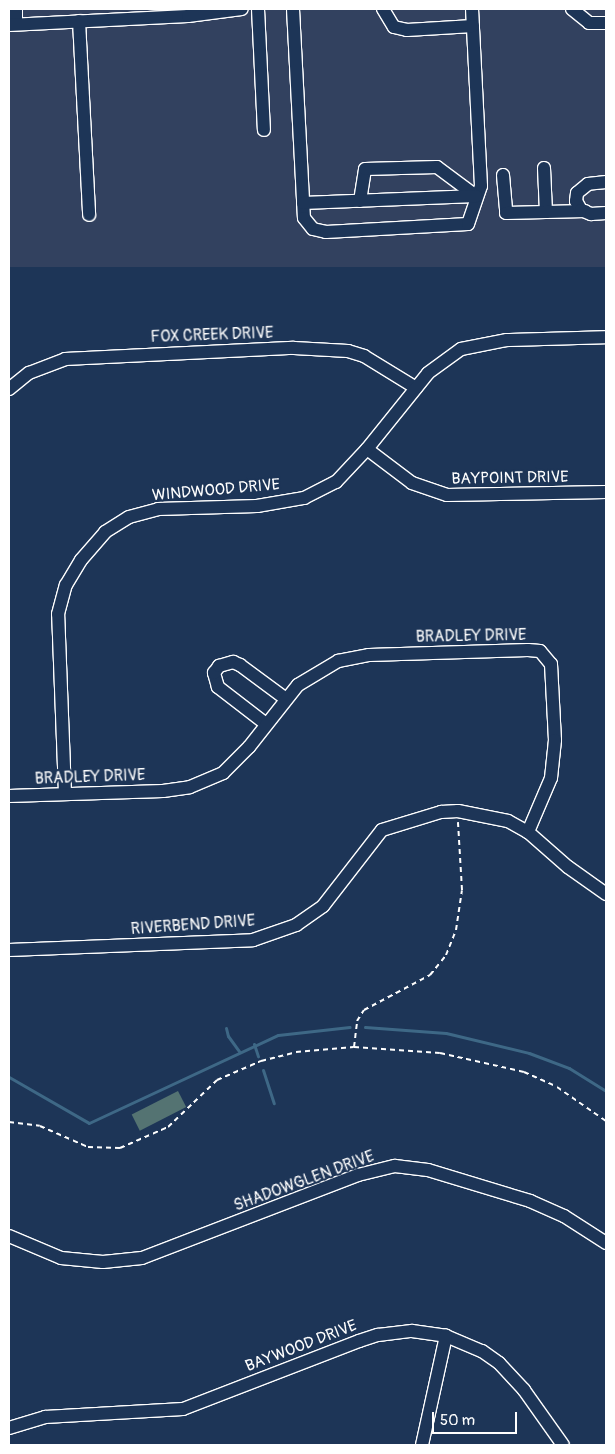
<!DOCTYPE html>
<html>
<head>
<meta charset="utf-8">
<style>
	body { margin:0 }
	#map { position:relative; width:615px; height:1454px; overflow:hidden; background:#1d3557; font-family:Pangolin,sans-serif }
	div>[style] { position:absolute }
	.built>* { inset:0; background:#32415f; transform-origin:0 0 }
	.green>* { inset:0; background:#547372; transform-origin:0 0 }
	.stream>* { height:3px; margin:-1.5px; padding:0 1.5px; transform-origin:1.5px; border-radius:1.5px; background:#3e6886 }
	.path>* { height:2px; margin-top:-1px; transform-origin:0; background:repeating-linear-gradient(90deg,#fff 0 5px,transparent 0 9px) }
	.roads { filter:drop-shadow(1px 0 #fff) drop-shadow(-1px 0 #fff) drop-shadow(0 1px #fff) drop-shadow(0 -1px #fff) }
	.minor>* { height:12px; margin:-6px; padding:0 6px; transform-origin:6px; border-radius:6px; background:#1d3557 }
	span { translate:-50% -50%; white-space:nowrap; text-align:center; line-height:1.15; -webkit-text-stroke:4px #1d3557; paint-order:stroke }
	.street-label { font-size:16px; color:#fff }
	.frame { position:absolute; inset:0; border:10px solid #fff; pointer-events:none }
	.scale { position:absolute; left:432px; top:1412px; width:85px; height:22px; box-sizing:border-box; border:2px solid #fff; border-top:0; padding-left:6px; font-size:15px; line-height:18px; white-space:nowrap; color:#fff; -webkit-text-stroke:4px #1d3557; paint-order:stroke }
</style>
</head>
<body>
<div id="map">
	<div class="built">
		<i style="left:9px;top:9px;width:597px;height:258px"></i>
	</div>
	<div class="green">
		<i style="left:178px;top:1091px;width:18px;height:52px;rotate:63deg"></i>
	</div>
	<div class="stream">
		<i style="left:365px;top:1027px;width:81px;rotate:4.2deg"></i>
		<i style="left:446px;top:1033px;width:85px;rotate:13.5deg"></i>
		<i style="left:529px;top:1053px;width:43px;rotate:20.6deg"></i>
		<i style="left:569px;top:1068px;width:44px;rotate:31.9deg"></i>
		<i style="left:226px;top:1028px;width:8px;rotate:76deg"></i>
		<i style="left:228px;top:1036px;width:19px;rotate:54deg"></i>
		<i style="left:254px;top:1044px;width:13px;rotate:72deg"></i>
		<i style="left:263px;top:1070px;width:35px;rotate:72deg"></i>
		<i style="left:9px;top:1077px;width:92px;rotate:29.9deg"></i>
		<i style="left:89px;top:1123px;width:208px;rotate:-25deg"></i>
		<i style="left:278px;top:1035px;width:72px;rotate:-6.3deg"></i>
	</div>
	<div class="path">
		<i style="left:354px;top:1047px;width:26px;rotate:-83deg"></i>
		<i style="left:357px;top:1021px;width:13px;rotate:-58deg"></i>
		<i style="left:364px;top:1010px;width:75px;rotate:-27.9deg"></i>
		<i style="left:430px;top:975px;width:26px;rotate:-51deg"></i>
		<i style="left:446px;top:955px;width:27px;rotate:-68deg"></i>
		<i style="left:456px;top:930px;width:40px;rotate:-81.5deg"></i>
		<i style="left:462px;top:890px;width:68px;rotate:-93.4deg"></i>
		<i style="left:9px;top:1122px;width:31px;rotate:7deg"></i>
		<i style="left:40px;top:1126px;width:52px;rotate:23.6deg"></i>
		<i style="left:88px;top:1147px;width:32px;rotate:2deg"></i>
		<i style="left:120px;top:1148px;width:52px;rotate:-23.6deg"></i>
		<i style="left:168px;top:1127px;width:68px;rotate:-43.8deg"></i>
		<i style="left:217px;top:1080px;width:48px;rotate:-23.4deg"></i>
		<i style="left:261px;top:1061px;width:36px;rotate:-14deg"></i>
		<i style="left:296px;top:1052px;width:58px;rotate:-4.9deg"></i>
		<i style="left:354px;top:1047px;width:86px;rotate:4deg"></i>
		<i style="left:440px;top:1053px;width:86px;rotate:12.7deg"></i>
		<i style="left:524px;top:1072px;width:36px;rotate:24deg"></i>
		<i style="left:557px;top:1087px;width:60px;rotate:34.8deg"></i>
	</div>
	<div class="roads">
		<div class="minor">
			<i style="left:16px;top:9px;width:15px;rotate:90deg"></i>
			<i style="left:258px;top:9px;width:121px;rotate:87.2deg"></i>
			<i style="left:293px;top:9px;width:209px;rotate:87deg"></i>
			<i style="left:304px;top:218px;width:14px;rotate:51deg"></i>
			<i style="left:313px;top:229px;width:13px;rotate:13deg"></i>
			<i style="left:326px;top:232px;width:142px;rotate:-3.2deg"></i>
			<i style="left:468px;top:224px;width:40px;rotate:-71.1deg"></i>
			<i style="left:481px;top:186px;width:177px;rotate:-92.9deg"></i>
			<i style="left:383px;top:9px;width:21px;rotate:59deg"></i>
			<i style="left:394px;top:27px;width:13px;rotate:13deg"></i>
			<i style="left:407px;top:30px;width:66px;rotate:-3.5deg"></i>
			<i style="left:572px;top:9px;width:22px;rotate:39deg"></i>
			<i style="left:589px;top:23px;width:17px"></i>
			<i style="left:79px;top:21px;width:194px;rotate:87deg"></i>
			<i style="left:9px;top:25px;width:179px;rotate:-2.9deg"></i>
			<i style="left:188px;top:16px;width:54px;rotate:-7.4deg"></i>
			<i style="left:544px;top:168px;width:44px;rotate:87.4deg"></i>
			<i style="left:503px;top:175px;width:38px;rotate:85deg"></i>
			<i style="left:506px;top:213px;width:79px;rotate:-1.5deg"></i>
			<i style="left:606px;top:182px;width:18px;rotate:174deg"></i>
			<i style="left:588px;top:184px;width:14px;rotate:141deg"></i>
			<i style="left:577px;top:193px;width:8px;rotate:97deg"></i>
			<i style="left:576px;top:201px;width:10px;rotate:61deg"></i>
			<i style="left:581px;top:210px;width:11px;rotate:22deg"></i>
			<i style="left:591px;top:214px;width:15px;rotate:-4deg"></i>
			<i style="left:360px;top:201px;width:32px;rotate:-81deg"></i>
			<i style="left:365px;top:169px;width:72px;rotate:-1.6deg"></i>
			<i style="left:437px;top:167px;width:49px;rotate:36.6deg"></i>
			<i style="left:303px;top:203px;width:173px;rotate:-2.3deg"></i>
			<i style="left:9px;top:389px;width:26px;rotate:-39deg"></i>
			<i style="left:29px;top:373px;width:39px;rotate:-21deg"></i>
			<i style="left:65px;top:359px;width:229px;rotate:-2.8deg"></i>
			<i style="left:294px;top:348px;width:54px;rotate:3.2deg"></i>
			<i style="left:348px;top:351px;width:17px;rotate:17deg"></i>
			<i style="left:364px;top:356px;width:61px;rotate:31.6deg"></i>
			<i style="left:367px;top:449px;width:56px;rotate:37.1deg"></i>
			<i style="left:412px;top:483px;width:37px;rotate:19deg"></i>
			<i style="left:447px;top:495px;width:159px;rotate:-1.1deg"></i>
			<i style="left:266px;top:724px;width:61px;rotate:-142.4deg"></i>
			<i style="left:218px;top:687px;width:15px;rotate:-106deg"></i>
			<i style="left:214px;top:673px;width:9px;rotate:-54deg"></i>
			<i style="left:219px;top:666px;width:15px;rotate:-16deg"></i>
			<i style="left:233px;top:662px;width:8px;rotate:23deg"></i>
			<i style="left:240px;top:665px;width:57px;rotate:36.5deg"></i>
			<i style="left:65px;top:793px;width:179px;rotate:-92.2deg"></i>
			<i style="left:58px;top:614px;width:30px;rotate:-75deg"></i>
			<i style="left:66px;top:585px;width:29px;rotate:-59deg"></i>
			<i style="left:81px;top:560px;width:37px;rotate:-49deg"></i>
			<i style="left:105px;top:532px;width:28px;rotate:-32deg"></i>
			<i style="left:129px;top:517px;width:30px;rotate:-15deg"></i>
			<i style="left:158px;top:509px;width:99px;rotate:-1.7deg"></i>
			<i style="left:257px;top:506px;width:48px;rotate:-9.7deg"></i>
			<i style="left:304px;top:498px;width:36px;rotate:-27deg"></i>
			<i style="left:336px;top:482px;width:45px;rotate:-46.8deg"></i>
			<i style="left:367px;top:449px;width:97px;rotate:-51.2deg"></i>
			<i style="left:428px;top:373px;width:41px;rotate:-36deg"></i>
			<i style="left:461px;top:349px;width:47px;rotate:-11.1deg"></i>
			<i style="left:507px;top:340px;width:99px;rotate:-1.7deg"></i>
			<i style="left:9px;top:796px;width:154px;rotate:-1.9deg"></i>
			<i style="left:163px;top:791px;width:27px;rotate:-8deg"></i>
			<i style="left:190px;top:787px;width:36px;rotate:-23deg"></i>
			<i style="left:223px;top:773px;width:37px;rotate:-45deg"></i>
			<i style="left:249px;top:747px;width:79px;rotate:-51.7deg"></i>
			<i style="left:298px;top:685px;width:47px;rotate:-31deg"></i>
			<i style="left:338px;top:661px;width:32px;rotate:-11deg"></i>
			<i style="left:369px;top:655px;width:159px;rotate:-1.8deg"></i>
			<i style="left:528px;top:650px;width:12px;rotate:5deg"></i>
			<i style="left:540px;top:651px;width:17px;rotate:50deg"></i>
			<i style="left:551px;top:664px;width:76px;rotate:87deg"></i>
			<i style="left:555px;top:740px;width:38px;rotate:96deg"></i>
			<i style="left:551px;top:778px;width:59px;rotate:113.1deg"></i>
			<i style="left:9px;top:950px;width:244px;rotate:-2.3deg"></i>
			<i style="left:253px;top:940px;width:46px;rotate:-19.2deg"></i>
			<i style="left:296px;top:925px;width:33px;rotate:-35deg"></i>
			<i style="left:323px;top:906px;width:96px;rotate:-52.2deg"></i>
			<i style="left:382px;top:830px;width:62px;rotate:-17deg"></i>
			<i style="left:441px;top:812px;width:17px;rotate:-3deg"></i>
			<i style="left:458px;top:811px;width:51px;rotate:11.3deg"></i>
			<i style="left:508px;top:821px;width:23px;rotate:29deg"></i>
			<i style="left:528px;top:832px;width:53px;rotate:41.2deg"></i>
			<i style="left:568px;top:867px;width:47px;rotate:35.4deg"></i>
			<i style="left:9px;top:1236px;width:56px;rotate:22.9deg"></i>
			<i style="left:61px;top:1258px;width:42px;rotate:5.4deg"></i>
			<i style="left:103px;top:1262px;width:39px;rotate:-6deg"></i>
			<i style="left:142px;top:1258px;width:231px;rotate:-21deg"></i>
			<i style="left:358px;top:1175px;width:38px;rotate:-14deg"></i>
			<i style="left:395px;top:1166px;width:33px;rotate:7deg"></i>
			<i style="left:428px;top:1170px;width:107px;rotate:16.9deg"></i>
			<i style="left:530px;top:1201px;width:37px;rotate:24deg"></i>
			<i style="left:564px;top:1216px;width:50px;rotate:32.7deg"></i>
			<i style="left:9px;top:1428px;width:38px;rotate:-17deg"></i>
			<i style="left:45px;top:1417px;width:138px;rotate:-3.3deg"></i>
			<i style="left:183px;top:1409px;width:189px;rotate:-21.1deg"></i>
			<i style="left:359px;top:1341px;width:20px;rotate:-18deg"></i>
			<i style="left:378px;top:1335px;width:34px;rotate:-7deg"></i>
			<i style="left:412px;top:1331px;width:34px;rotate:8deg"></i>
			<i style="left:446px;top:1336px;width:39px;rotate:23deg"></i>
			<i style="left:482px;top:1351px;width:21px;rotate:35deg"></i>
			<i style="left:499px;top:1363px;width:37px;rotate:47deg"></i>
			<i style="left:524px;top:1390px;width:67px;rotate:54.7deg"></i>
			<i style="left:422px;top:1445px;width:112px;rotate:-77.6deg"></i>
		</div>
	</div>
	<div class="street-label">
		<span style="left:212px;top:335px;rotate:-2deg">FOX CREEK DRIVE</span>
		<span style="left:510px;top:478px;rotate:-1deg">BAYPOINT DRIVE</span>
		<span style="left:216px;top:490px;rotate:-5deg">WINDWOOD DRIVE</span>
		<span style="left:471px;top:636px;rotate:-1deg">BRADLEY DRIVE</span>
		<span style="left:90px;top:777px;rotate:-2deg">BRADLEY DRIVE</span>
		<span style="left:193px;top:925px;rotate:-4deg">RIVERBEND DRIVE</span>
		<span style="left:304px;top:1181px;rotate:-20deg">SHADOWGLEN DRIVE</span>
		<span style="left:301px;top:1346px;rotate:-21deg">BAYWOOD DRIVE</span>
	</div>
	<div class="frame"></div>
	<div class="scale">50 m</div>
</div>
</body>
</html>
